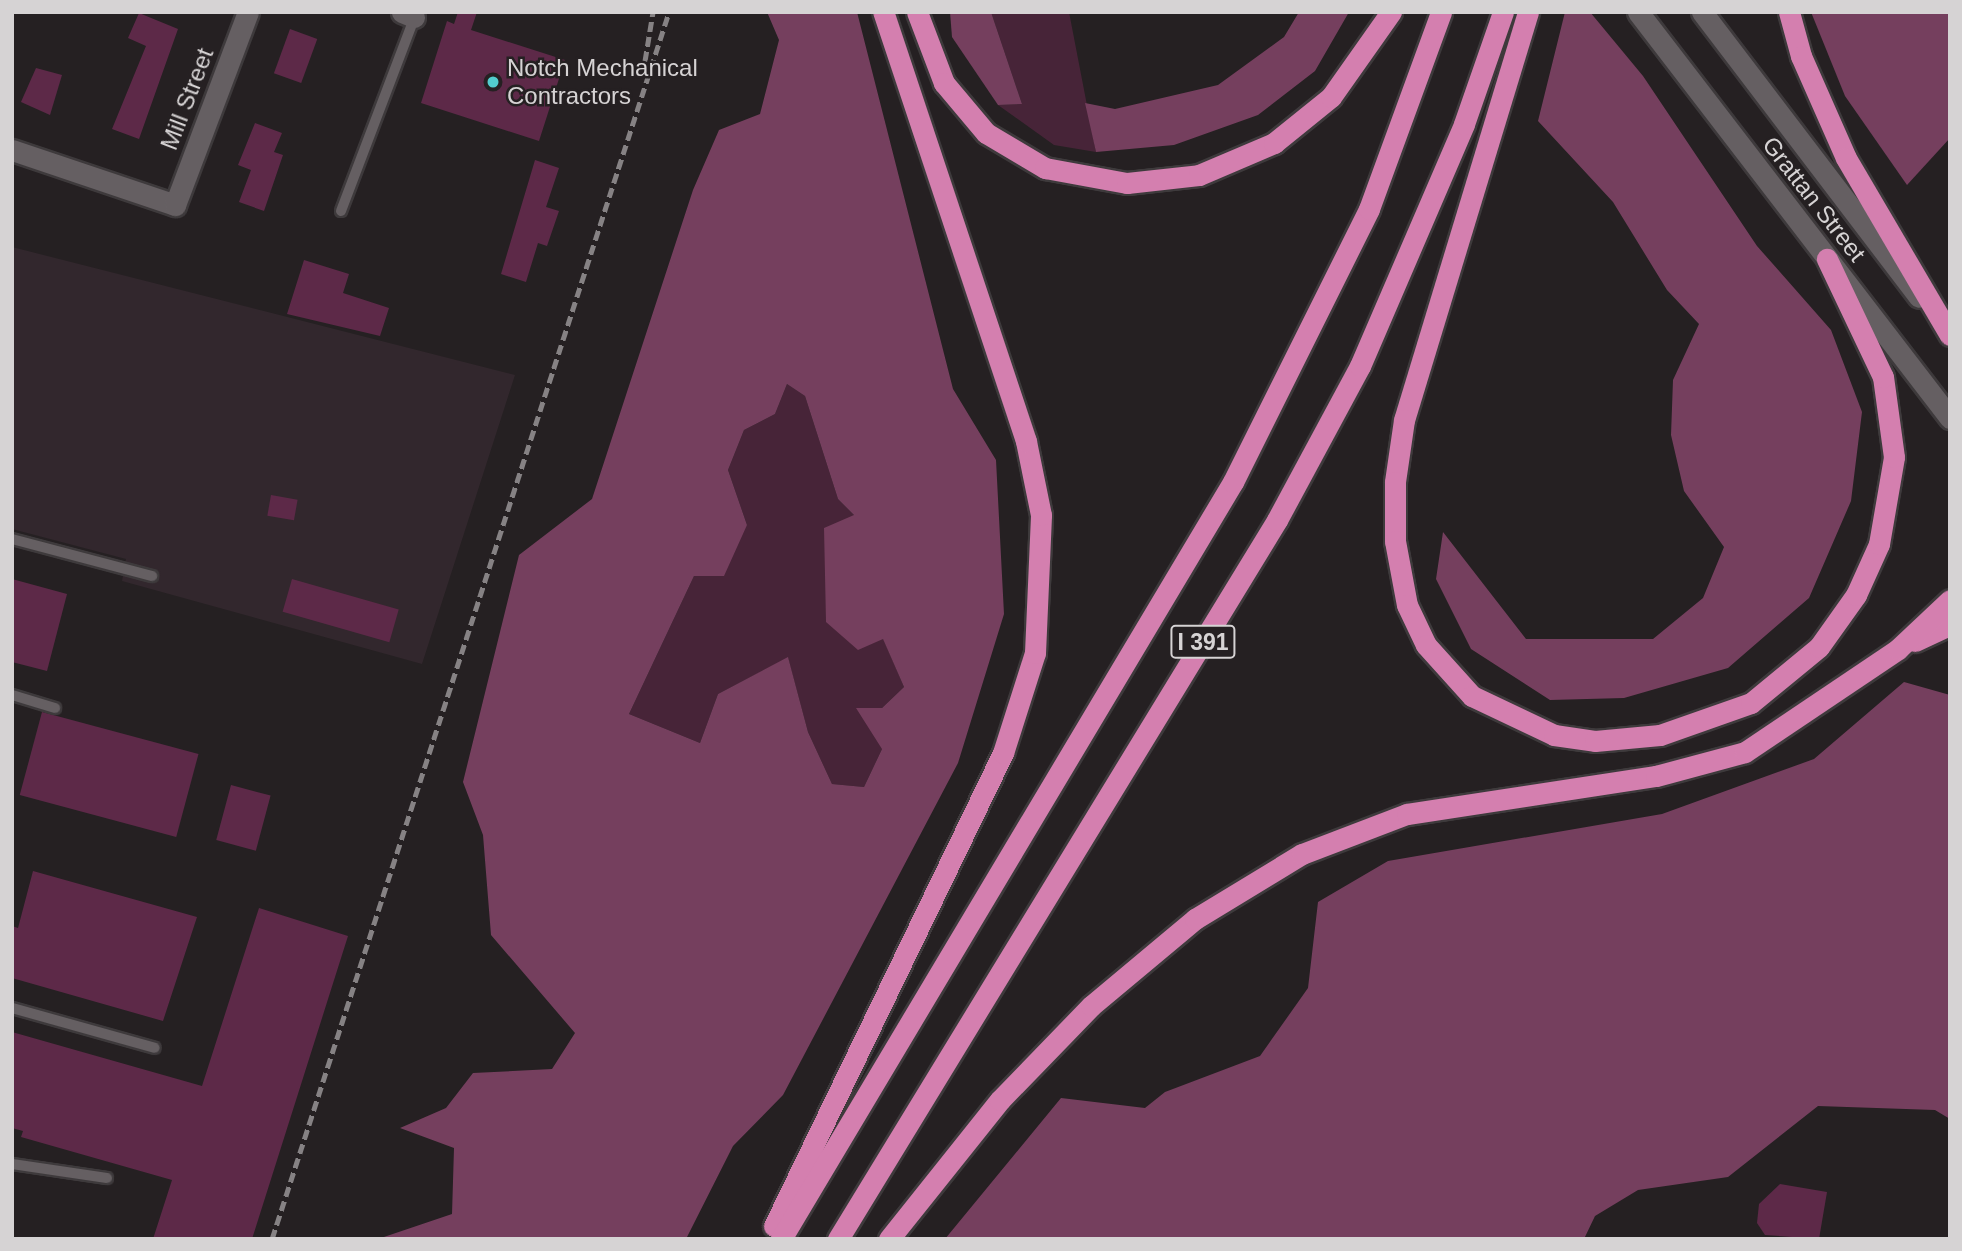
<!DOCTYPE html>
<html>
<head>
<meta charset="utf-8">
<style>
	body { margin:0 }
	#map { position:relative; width:1962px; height:1251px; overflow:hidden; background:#252022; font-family:Arial,sans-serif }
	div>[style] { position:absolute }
	.built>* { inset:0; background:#32272d }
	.green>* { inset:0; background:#472438 }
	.forest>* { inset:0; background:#753f5e }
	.building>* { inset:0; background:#5d2948; transform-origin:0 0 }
	.roads { filter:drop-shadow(2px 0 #3e3a3c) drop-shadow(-2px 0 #3e3a3c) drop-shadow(0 2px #3e3a3c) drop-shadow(0 -2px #3e3a3c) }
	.lane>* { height:10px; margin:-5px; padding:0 5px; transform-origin:5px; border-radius:5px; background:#655f62 }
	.street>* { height:21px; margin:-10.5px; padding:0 10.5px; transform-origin:10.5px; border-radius:10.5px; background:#655f62 }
	.secondary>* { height:21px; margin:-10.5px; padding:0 10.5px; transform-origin:10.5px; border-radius:10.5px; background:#655f62 }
	.highway>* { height:21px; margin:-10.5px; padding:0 10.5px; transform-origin:10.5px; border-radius:10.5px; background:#d47faf }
	.rail>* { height:5px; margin-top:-2.5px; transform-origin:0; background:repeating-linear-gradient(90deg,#868284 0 10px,transparent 0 15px) }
	.dots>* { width:19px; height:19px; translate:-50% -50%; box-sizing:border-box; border:4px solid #252022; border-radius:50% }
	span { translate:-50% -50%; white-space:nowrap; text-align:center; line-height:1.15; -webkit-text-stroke:5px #252022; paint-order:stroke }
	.shield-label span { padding:2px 5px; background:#252022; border:2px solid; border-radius:5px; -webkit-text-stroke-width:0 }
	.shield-label { font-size:23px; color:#d6d3d4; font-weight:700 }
	.poi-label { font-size:24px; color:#d6d3d4 }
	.left { translate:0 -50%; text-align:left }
	.street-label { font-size:24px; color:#d6d3d4 }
	.frame { position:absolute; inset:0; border:14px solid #d6d3d4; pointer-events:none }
</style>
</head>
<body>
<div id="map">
	<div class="built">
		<i style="clip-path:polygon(12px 247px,515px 375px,422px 664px,122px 581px,126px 559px,12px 529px)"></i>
	</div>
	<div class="green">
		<i style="clip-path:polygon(991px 12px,1069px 12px,1096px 152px,1054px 145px,998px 105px,1022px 104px)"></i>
		<i style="clip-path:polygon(787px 384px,805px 396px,838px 499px,854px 515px,883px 638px,904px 687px,882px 708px,882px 749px,864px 787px,832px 784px,808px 732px,788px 658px,718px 694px,700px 743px,629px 714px,694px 576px,747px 525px,728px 470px,744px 430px,775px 414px)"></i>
	</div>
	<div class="forest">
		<i style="clip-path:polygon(evenodd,767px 12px,857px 12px,953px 389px,996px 460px,1004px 614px,958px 763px,783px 1095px,733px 1146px,686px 1239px,378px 1239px,452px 1214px,454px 1148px,400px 1128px,446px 1108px,473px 1073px,552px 1069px,575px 1033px,491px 935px,483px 835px,463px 782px,519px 555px,592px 499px,693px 190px,719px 130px,760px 114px,779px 40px,767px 12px,787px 384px,805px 396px,838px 499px,854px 515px,824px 528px,826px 622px,858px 650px,883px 639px,904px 687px,882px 708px,856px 708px,882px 749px,864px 787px,832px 784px,808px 732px,788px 657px,718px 694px,700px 743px,629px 714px,694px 576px,724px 576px,747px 525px,728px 470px,744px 430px,775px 414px,787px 384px)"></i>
		<i style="clip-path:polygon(950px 12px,991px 12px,1022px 104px,998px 105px,952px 37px)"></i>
		<i style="clip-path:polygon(1299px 12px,1349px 12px,1315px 71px,1258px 115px,1174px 145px,1096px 152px,1085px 103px,1115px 109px,1218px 85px,1284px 37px)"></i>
		<i style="clip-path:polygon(1565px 12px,1590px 12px,1643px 76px,1757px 246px,1831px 330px,1862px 412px,1851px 501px,1809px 598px,1728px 668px,1624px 698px,1550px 700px,1471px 649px,1436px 579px,1443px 532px,1526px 639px,1653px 639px,1703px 598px,1724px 547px,1684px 491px,1671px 435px,1673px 380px,1699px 324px,1667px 290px,1613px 202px,1538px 121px)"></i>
		<i style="clip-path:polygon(1811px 12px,1950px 12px,1950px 138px,1907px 185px,1845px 96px)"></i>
		<i style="clip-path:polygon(1904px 682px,1950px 695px,1950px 1119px,1935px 1110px,1818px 1106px,1728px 1177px,1638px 1190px,1595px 1216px,1584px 1239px,945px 1239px,1061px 1098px,1145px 1108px,1165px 1092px,1260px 1056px,1308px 988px,1318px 902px,1388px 861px,1662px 814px,1814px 759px)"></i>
	</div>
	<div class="building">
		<i style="clip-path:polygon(458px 12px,477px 12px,471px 30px,565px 60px,539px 141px,421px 103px,447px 21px,454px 24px)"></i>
		<i style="clip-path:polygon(139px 13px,178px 29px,139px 139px,112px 129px,146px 46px,128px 38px)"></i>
		<i style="left:290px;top:29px;width:29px;height:47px;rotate:20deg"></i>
		<i style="clip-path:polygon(36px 68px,62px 75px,50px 115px,21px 102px)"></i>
		<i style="clip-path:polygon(255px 123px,282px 133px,274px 152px,283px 155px,264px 211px,239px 202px,251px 170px,238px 165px)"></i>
		<i style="clip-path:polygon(535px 160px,559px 168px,546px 207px,559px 211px,547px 246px,538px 243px,526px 282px,501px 274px)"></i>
		<i style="clip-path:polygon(304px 260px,349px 274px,343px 293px,389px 308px,380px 336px,287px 314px)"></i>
		<i style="left:271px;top:495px;width:27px;height:21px;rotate:10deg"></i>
		<i style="clip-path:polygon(12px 579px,67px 594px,47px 671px,12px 662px)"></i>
		<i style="left:292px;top:579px;width:111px;height:34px;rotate:16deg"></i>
		<i style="left:42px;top:712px;width:162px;height:86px;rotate:15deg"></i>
		<i style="left:231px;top:785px;width:41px;height:57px;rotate:15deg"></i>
		<i style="clip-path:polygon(33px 871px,197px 917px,163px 1021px,12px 978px,12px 926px,18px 928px)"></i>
		<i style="clip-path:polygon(259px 908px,348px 936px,252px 1239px,153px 1239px,172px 1180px,21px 1137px,23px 1131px,12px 1128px,12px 1032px,202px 1086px)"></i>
		<i style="clip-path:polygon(1780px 1184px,1827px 1192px,1819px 1239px,1765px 1235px,1757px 1223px,1759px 1204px)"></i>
	</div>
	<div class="roads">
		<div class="lane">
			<i style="left:341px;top:211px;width:211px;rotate:-69.2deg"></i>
			<i style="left:12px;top:539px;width:145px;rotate:14.8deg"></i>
			<i style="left:12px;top:695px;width:45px;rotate:16.8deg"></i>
			<i style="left:12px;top:1008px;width:148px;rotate:15.6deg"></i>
			<i style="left:12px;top:1164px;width:96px;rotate:8.4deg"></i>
		</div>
		<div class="street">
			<i style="left:402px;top:12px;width:13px;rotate:23deg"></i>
			<i style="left:12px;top:150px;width:172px;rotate:18.6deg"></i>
			<i style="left:175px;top:205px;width:206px;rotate:-69.3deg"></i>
		</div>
		<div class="secondary">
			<i style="left:1638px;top:12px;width:512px;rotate:52.46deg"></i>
			<i style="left:1702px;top:12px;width:358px;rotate:52.7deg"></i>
		</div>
		<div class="highway">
			<i style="left:917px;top:12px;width:76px;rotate:69.2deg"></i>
			<i style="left:944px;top:83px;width:65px;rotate:50deg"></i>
			<i style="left:986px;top:133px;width:69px;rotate:30.7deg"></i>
			<i style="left:1045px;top:168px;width:83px;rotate:10.4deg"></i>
			<i style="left:1127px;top:183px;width:72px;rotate:-6.3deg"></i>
			<i style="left:1199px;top:175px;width:82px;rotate:-23.1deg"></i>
			<i style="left:1274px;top:143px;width:73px;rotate:-38.9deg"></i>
			<i style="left:1331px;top:97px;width:104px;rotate:-54.8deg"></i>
			<i style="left:1528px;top:12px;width:426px;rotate:106.9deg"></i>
			<i style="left:1404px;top:420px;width:63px;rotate:98.3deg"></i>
			<i style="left:1395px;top:482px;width:59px;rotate:90deg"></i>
			<i style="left:1395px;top:541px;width:65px;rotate:79.4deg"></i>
			<i style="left:1407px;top:605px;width:44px;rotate:64.6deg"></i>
			<i style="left:1426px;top:645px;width:69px;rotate:48deg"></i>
			<i style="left:1472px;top:696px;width:91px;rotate:25.4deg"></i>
			<i style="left:1554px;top:735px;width:41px;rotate:8.3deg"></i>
			<i style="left:1595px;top:741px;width:65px;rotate:-5.3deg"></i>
			<i style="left:1660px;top:735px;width:96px;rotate:-19.4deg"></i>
			<i style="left:1751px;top:703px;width:88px;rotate:-39.5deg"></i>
			<i style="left:1819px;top:647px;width:64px;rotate:-54.6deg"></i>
			<i style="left:1856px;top:595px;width:56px;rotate:-65.7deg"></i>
			<i style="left:1879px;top:544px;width:88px;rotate:-80.2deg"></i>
			<i style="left:1894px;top:457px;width:81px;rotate:-97.8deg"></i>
			<i style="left:1883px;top:377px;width:131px;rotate:-115.4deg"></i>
			<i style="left:1789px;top:12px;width:46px;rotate:74.7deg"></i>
			<i style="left:1801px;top:56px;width:111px;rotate:66.2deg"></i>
			<i style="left:1846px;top:158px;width:205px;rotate:59.6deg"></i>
			<i style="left:1915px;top:641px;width:38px;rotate:-25deg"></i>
			<i style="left:774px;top:1226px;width:526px;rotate:-64.17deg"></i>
			<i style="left:1003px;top:753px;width:105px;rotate:-72.3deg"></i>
			<i style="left:1035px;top:653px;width:138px;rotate:-87.5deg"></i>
			<i style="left:1041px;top:515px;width:76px;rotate:-101.5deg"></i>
			<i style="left:1026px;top:441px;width:452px;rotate:-108.4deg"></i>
			<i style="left:781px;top:1239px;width:882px;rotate:-59.16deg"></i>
			<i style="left:1233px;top:482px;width:305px;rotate:-63.5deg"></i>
			<i style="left:1369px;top:209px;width:210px;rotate:-69.9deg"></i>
			<i style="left:838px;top:1239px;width:842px;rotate:-58.59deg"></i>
			<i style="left:1277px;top:520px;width:175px;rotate:-61.7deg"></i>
			<i style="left:1360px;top:366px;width:263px;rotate:-66.7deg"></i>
			<i style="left:1464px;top:124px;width:119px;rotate:-70.8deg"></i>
			<i style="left:889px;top:1239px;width:178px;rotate:-51.4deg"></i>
			<i style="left:1000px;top:1100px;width:131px;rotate:-45.9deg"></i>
			<i style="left:1091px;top:1006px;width:136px;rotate:-39.9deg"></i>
			<i style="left:1195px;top:919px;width:125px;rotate:-31.3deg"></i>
			<i style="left:1302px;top:854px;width:112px;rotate:-20.9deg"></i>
			<i style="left:1407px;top:814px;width:252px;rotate:-8.7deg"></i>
			<i style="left:1656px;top:776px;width:92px;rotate:-15.1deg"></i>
			<i style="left:1745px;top:752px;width:184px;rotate:-33.9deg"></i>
			<i style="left:1898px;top:649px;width:71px;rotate:-43.3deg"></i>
		</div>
	</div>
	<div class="rail">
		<i style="left:645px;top:61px;width:50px;rotate:-80.7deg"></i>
		<i style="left:272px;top:1239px;width:1290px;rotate:-72.07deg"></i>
	</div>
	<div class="dots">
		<i style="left:493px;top:82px;background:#52cdce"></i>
	</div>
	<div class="shield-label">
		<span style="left:1203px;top:642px">I 391</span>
	</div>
	<div class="poi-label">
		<span class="left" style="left:507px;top:82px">Notch Mechanical<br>Contractors</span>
	</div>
	<div class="street-label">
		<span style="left:187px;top:99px;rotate:-69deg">Mill Street</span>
		<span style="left:1814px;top:199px;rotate:52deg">Grattan Street</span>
	</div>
	<div class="frame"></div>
</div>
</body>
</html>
